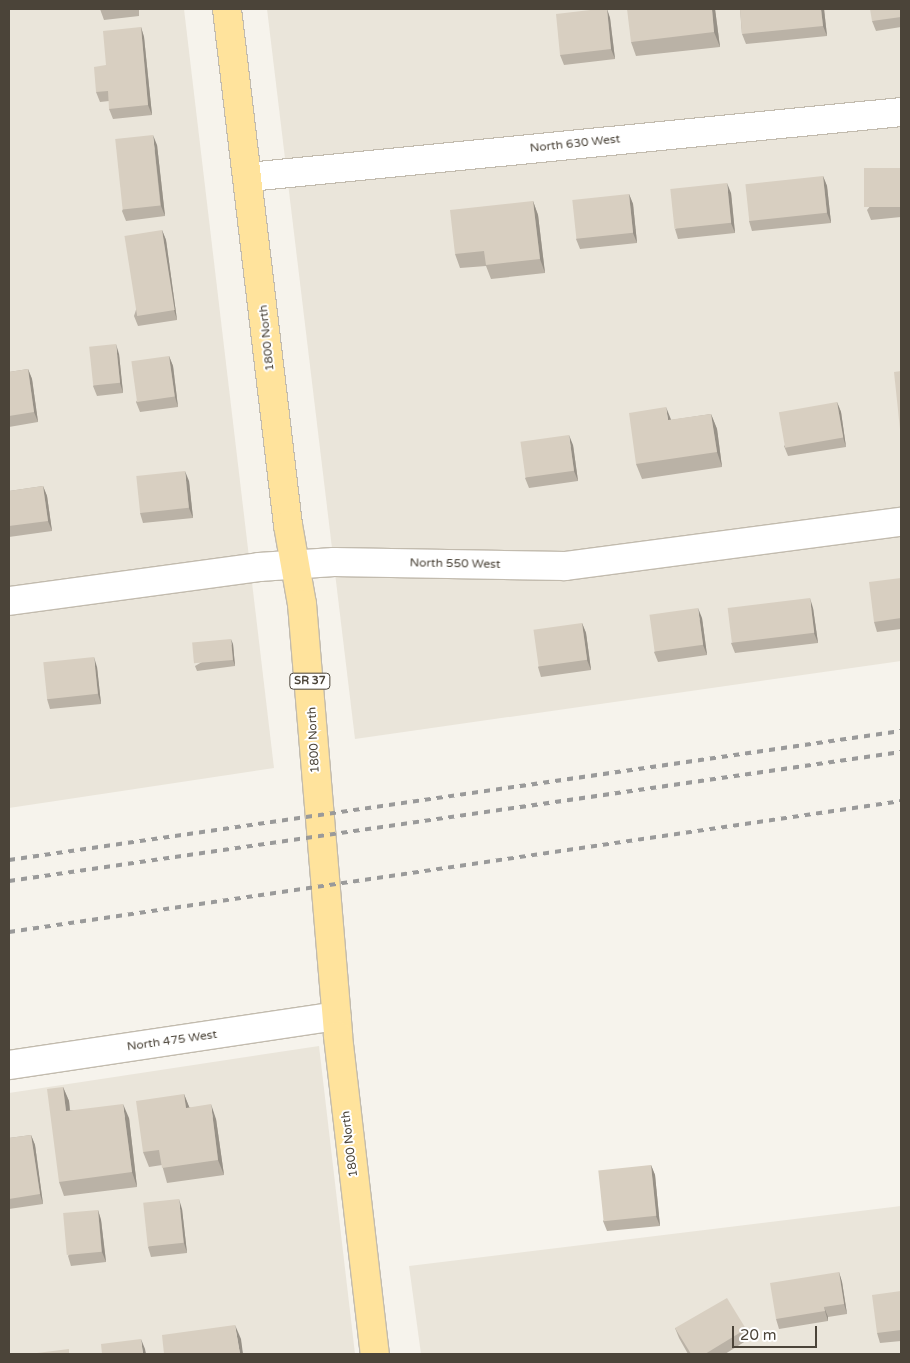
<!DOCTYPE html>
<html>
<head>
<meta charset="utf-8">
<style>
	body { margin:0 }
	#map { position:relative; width:910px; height:1363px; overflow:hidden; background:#f6f3ec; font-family:"Varela Round",sans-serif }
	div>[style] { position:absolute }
	.residential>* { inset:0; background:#eae5da }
	.roads { filter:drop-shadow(1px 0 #c2bbae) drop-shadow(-1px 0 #c2bbae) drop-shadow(0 1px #c2bbae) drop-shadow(0 -1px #c2bbae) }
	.minor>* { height:28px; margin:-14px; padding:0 14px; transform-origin:14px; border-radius:14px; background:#fff }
	.major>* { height:28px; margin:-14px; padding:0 14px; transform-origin:14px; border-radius:14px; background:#ffe39c }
	.rail>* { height:4px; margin-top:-2px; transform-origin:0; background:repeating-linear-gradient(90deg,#9a9a9a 0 6px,transparent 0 12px) }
	.wall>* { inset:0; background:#bab2a6 }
	.shaded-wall>* { inset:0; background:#979187 }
	.building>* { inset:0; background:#d8cfc1; transform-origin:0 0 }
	span { translate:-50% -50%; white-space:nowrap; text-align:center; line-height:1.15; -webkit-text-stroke:4px #fff; paint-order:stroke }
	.shield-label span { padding:1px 4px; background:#fff; border:1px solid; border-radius:4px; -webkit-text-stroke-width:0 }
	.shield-label { font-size:11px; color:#4b4439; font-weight:700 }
	.street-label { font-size:12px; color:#4b4439 }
	.frame { position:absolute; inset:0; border:10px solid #4b4439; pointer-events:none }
	.scale { position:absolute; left:732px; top:1326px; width:85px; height:22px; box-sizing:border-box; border:2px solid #4b4439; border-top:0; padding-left:6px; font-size:15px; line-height:18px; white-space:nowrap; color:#4b4439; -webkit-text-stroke:4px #fff; paint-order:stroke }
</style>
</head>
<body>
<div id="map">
	<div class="residential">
		<i style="clip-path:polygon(9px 9px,184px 9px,274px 768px,9px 808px)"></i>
		<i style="clip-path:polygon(267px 9px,901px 9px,901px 661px,355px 739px)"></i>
		<i style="clip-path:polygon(319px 1046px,355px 1354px,9px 1354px,9px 1093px)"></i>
		<i style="clip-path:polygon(901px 1206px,901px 1354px,421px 1354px,409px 1266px)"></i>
	</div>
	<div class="roads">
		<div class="minor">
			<i style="left:249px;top:177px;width:655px;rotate:-5.69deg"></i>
			<i style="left:9px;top:601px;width:252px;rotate:-7.7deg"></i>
			<i style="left:259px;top:567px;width:75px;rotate:-3.8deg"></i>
			<i style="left:334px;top:562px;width:231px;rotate:1deg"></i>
			<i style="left:565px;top:566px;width:339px;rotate:-7.5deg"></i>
			<i style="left:9px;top:1065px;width:331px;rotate:-8.5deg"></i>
		</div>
		<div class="major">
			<i style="left:227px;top:9px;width:520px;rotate:83.26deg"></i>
			<i style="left:288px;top:525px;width:80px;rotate:80deg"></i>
			<i style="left:302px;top:604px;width:433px;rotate:85.2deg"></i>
			<i style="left:338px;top:1036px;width:320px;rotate:83.4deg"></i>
		</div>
	</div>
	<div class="rail">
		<i style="left:9px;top:860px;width:901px;rotate:-8.23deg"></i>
		<i style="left:9px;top:881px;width:901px;rotate:-8.23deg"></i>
		<i style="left:9px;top:932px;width:902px;rotate:-8.35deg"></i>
	</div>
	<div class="wall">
		<i style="clip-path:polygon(100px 9px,139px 9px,139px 16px,104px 20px)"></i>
		<i style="clip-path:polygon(607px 9px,610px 18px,615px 59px,564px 65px,560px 55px)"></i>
		<i style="clip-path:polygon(715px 9px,720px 47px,636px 56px,631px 42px)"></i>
		<i style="clip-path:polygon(740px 9px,824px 9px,827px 36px,746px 44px,742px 34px)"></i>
		<i style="clip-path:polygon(901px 9px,901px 27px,876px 31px,872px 21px)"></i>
		<i style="clip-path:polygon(141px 27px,144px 37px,152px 115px,113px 119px,109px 109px,109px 101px,100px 102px,96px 92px,106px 65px)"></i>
		<i style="clip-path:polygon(157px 145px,165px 216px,126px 221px,122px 211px)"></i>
		<i style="clip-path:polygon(901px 168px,901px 217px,871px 220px,867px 210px)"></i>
		<i style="clip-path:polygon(823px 176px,827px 186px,831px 223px,752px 231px,749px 221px)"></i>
		<i style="clip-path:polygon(731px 193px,735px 233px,678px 239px,675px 229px)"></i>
		<i style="clip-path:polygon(629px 194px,633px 204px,637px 243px,580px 249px,576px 239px)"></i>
		<i style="clip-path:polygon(533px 201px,538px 215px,545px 273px,491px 279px,486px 266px,460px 268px,455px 254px)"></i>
		<i style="clip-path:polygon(162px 230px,166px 240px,177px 320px,138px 326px,134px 316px)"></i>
		<i style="clip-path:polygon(119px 354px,123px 393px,97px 396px,93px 386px)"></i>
		<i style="clip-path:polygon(169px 356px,173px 366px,178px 407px,140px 412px,136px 402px)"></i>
		<i style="clip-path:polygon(28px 369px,32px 379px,38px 422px,9px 427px,9px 372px)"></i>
		<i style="clip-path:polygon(837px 402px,841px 412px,846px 447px,788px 456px,784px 446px)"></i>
		<i style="clip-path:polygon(711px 414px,717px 429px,722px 467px,642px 479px,636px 464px,671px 420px)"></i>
		<i style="clip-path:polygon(573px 445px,578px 481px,529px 488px,525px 478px)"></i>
		<i style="clip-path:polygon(189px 481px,193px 518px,143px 523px,140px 513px)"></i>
		<i style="clip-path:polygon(43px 486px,47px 496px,52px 531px,9px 537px,9px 491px)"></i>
		<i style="clip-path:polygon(901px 578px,901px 629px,877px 632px,874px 622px)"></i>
		<i style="clip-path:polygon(813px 608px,818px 643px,735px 653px,731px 643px)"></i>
		<i style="clip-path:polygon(702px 618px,707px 655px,658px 662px,654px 652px)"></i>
		<i style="clip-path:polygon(582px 623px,586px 633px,591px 670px,541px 677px,538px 667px)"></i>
		<i style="clip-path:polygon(233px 644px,235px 666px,197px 671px,195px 666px)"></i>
		<i style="clip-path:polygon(97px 667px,101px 704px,50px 709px,47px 699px)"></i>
		<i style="clip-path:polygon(63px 1087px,69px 1101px,70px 1110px,129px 1118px,137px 1187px,64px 1196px,59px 1182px)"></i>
		<i style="clip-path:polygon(184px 1094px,189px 1107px,216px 1119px,224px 1175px,167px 1183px,162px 1165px,149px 1167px,143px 1152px)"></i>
		<i style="clip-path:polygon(31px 1135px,35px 1145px,43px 1204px,9px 1209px,9px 1138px)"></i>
		<i style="clip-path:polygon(651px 1165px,655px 1175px,660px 1226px,607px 1231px,603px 1221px)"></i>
		<i style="clip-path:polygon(182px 1209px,187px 1253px,151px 1257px,148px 1247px)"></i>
		<i style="clip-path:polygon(98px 1210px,101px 1220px,106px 1262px,71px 1266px,68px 1256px)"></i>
		<i style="clip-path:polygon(839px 1272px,842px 1282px,847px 1314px,828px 1317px,828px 1321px,779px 1329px,776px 1319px)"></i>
		<i style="clip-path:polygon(901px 1291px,901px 1341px,880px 1343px,877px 1333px)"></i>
		<i style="clip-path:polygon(675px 1328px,746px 1329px,749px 1339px,725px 1354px,688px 1354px,679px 1338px)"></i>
	</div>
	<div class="shaded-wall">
		<i style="clip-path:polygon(607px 9px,610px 18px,615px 59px,611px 49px)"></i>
		<i style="clip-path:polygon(712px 9px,715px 9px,720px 47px,714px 32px)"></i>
		<i style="clip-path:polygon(821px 9px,824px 9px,827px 36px,823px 26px)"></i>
		<i style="clip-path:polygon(141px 27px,144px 37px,152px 115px,148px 105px)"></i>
		<i style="clip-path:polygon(153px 135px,157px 145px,165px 216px,161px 206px)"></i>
		<i style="clip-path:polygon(823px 176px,827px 186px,831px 223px,827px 213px)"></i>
		<i style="clip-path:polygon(727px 183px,731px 193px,735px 233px,731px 223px)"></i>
		<i style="clip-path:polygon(629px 194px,633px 204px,637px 243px,633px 233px)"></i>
		<i style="clip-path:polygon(533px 201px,538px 215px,545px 273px,540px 259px)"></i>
		<i style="clip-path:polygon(162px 230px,166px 240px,177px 320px,174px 310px)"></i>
		<i style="clip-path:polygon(116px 344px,119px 354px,123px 393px,120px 383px)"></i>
		<i style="clip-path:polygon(169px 356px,173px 366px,178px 407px,175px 397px)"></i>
		<i style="clip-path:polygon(28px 369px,32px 379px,38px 422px,34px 412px)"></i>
		<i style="clip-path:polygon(837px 402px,841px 412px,846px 447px,843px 437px)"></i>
		<i style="clip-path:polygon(666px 407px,672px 422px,668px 420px)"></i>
		<i style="clip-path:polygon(711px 414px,717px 429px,722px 467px,717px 452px)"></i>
		<i style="clip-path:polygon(569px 435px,573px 445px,578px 481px,574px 471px)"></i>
		<i style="clip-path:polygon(185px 471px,189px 481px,193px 518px,189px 508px)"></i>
		<i style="clip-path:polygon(43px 486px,47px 496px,52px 531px,48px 521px)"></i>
		<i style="clip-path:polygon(810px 598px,813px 608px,818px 643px,814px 633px)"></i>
		<i style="clip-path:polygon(698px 608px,702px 618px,707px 655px,703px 645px)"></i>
		<i style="clip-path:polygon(582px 623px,586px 633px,591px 670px,587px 660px)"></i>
		<i style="clip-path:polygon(231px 639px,233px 644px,235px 666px,233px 660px)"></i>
		<i style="clip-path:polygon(94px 657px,97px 667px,101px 704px,98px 694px)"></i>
		<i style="clip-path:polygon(63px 1087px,69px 1101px,71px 1125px,66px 1111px)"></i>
		<i style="clip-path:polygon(184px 1094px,190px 1109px,186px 1108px)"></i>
		<i style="clip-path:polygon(123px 1104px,129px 1118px,137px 1187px,132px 1172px)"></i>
		<i style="clip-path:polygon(211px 1104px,216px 1119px,224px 1175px,218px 1160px)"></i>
		<i style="clip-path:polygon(31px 1135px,35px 1145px,43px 1204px,40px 1194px)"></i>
		<i style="clip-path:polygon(651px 1165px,655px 1175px,660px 1226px,656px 1216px)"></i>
		<i style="clip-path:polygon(179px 1199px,182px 1209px,187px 1253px,184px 1243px)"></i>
		<i style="clip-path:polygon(98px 1210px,101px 1220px,106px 1262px,102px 1252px)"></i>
		<i style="clip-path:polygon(839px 1272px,842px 1282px,847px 1314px,844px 1304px)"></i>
		<i style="clip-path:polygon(824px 1307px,828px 1317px,828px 1321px,825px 1311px)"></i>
		<i style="clip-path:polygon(235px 1325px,241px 1339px,243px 1354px,240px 1354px)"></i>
		<i style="clip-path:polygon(141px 1339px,145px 1349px,146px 1354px,143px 1354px)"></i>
	</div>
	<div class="building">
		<i style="clip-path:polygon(100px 9px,113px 9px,101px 10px)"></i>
		<i style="clip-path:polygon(599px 9px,607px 9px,611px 49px,560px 55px,556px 14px)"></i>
		<i style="clip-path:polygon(627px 9px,712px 9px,714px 32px,631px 42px)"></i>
		<i style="clip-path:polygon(740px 9px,821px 9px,823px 26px,742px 34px)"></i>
		<i style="clip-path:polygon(870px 9px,901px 9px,901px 17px,872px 21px)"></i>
		<i style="clip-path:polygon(141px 27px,148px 105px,109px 109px,108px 91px,96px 92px,94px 67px,106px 65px,103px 31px)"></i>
		<i style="left:153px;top:135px;width:71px;height:38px;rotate:84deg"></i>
		<i style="left:901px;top:168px;width:39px;height:37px;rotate:90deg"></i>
		<i style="left:823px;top:176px;width:37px;height:78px;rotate:84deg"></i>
		<i style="left:727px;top:183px;width:40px;height:57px;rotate:84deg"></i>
		<i style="left:629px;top:194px;width:39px;height:57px;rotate:84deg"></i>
		<i style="clip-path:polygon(533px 201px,540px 259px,486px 265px,484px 251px,455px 254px,450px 210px)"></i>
		<i style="left:162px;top:230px;width:81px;height:38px;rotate:81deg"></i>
		<i style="left:116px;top:344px;width:39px;height:27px;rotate:84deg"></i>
		<i style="left:169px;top:356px;width:41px;height:38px;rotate:82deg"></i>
		<i style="clip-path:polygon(28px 369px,34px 412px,9px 416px,9px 372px)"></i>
		<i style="clip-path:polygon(901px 371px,901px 428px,900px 429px,894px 372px)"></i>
		<i style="left:837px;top:402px;width:36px;height:59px;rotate:80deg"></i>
		<i style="clip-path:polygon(666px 407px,668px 420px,711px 414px,717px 452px,636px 464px,629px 413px)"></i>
		<i style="left:569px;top:435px;width:36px;height:49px;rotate:82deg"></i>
		<i style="left:185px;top:471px;width:37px;height:49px;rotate:84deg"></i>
		<i style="clip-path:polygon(43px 486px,48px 521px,9px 526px,9px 491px)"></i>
		<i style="clip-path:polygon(901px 578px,901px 618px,874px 622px,869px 582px)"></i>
		<i style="left:810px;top:598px;width:35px;height:83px;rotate:83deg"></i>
		<i style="left:698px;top:608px;width:37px;height:49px;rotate:82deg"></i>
		<i style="left:582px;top:623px;width:37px;height:49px;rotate:82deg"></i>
		<i style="left:231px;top:639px;width:21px;height:39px;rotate:85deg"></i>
		<i style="left:94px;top:657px;width:37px;height:51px;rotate:84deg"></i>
		<i style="clip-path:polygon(63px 1087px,66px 1111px,123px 1104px,132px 1172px,59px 1182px,47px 1089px)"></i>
		<i style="clip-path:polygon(184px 1094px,186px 1108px,211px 1104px,218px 1160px,162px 1168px,159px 1150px,143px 1152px,136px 1101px)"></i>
		<i style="clip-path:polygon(31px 1135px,40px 1194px,9px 1199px,9px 1138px)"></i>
		<i style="left:651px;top:1165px;width:51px;height:53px;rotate:84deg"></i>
		<i style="left:179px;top:1199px;width:44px;height:36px;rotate:84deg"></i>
		<i style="left:98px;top:1210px;width:42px;height:35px;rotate:85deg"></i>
		<i style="clip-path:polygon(839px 1272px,844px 1304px,824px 1307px,825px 1311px,776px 1319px,770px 1283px)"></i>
		<i style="clip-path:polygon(901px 1291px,901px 1330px,877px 1333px,872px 1295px)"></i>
		<i style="clip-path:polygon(727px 1298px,746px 1329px,705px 1354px,691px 1354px,675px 1328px)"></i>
		<i style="clip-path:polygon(235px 1325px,240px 1354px,164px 1354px,162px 1335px)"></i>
		<i style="clip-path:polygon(141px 1339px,143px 1354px,102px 1354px,101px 1344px)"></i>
		<i style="clip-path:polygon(69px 1349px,69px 1354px,29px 1354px)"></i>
	</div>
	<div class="shield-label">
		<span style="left:310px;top:681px">SR 37</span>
	</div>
	<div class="street-label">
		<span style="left:575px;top:144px;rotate:-6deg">North 630 West</span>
		<span style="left:267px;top:338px;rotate:-96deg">1800 North</span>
		<span style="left:455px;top:564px;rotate:1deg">North 550 West</span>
		<span style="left:314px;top:740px;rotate:-93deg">1800 North</span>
		<span style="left:172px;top:1041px;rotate:-8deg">North 475 West</span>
		<span style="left:350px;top:1144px;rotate:-97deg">1800 North</span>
	</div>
	<div class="frame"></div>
	<div class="scale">20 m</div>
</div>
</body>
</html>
